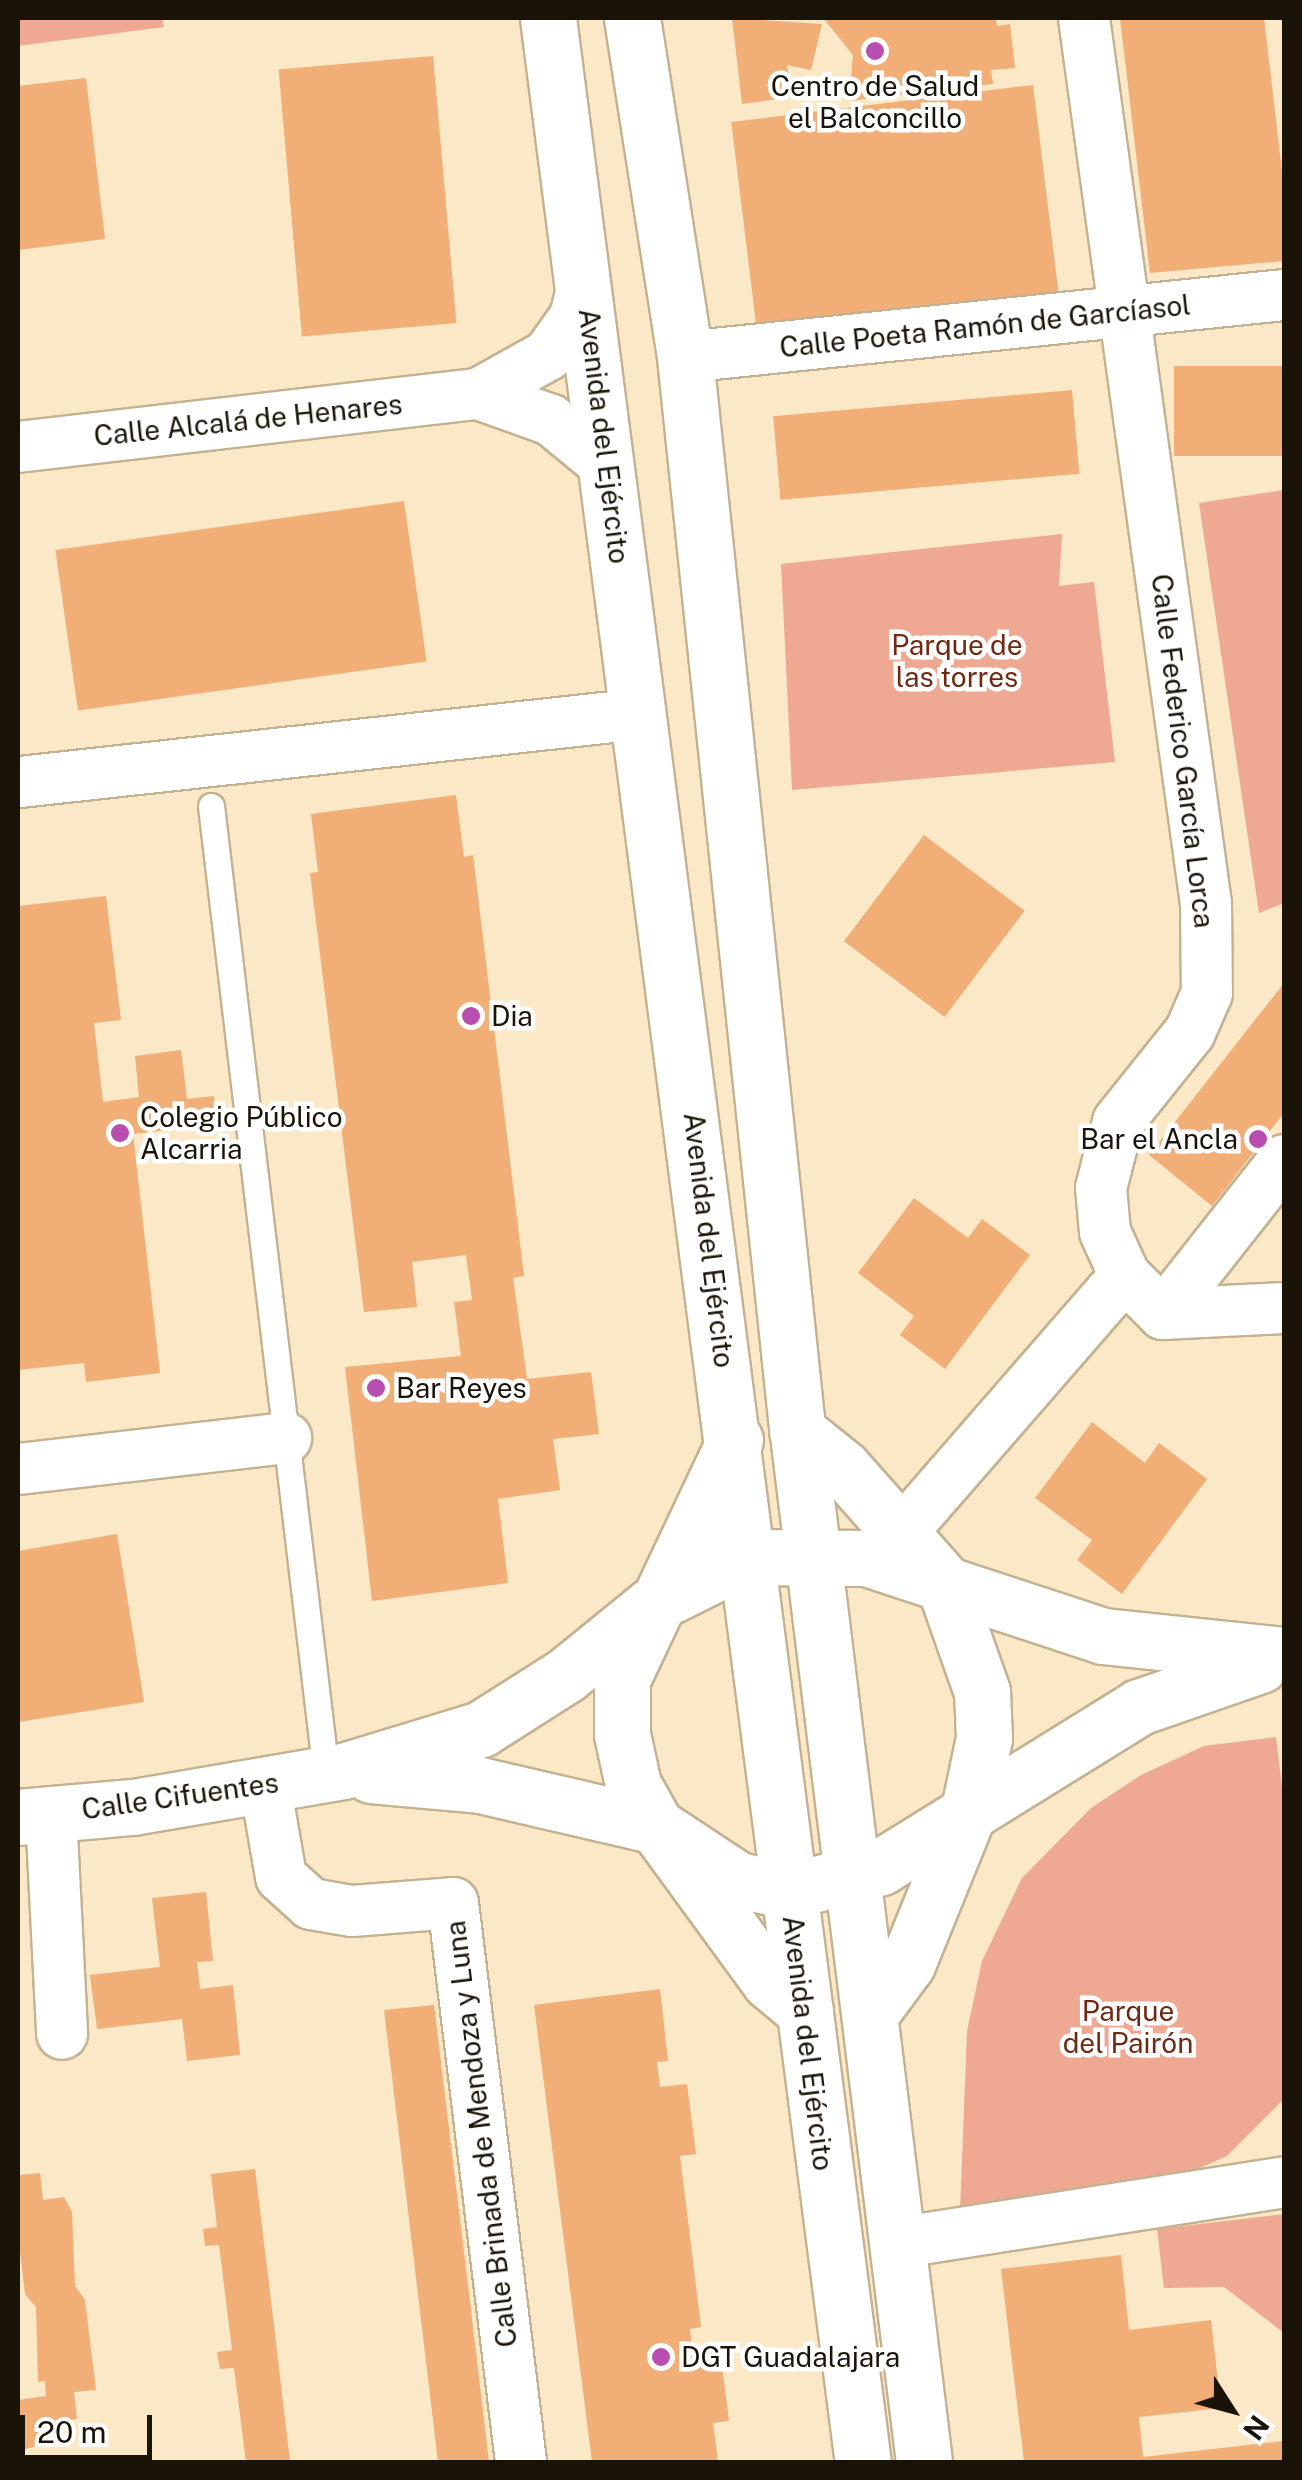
<!DOCTYPE html>
<html>
<head>
<meta charset="utf-8">
<style>
	body { margin:0 }
	#map { position:relative; width:1302px; height:2480px; overflow:hidden; background:#fbe8c7; font-family:"Public Sans",sans-serif }
	div>[style] { position:absolute }
	.green>* { inset:0; background:#efa892 }
	.building>* { inset:0; background:#f1ae77; transform-origin:0 0 }
	.roads { filter:drop-shadow(2px 0 #c3b292) drop-shadow(-2px 0 #c3b292) drop-shadow(0 2px #c3b292) drop-shadow(0 -2px #c3b292) }
	.lane>* { height:25px; margin:-12.5px; padding:0 12.5px; transform-origin:12.5px; border-radius:12.5px; background:#fff }
	.street>* { height:50px; margin:-25px; padding:0 25px; transform-origin:25px; border-radius:25px; background:#fff }
	.secondary>* { height:55px; margin:-27.5px; padding:0 27.5px; transform-origin:27.5px; border-radius:27.5px; background:#fff }
	.dots>* { width:28px; height:28px; translate:-50% -50%; box-sizing:border-box; border:5px solid #fff; border-radius:50% }
	span { translate:-50% -50%; white-space:nowrap; text-align:center; line-height:1.15; -webkit-text-stroke:9px #fff; paint-order:stroke }
	.poi-label { font-size:28px; color:#1a1408 }
	.left { translate:0 -50%; text-align:left }
	.right { translate:-100% -50%; text-align:right }
	.street-label { font-size:28px; color:#1a1408 }
	.park-label { font-size:28px; color:#712811 }
	.frame { position:absolute; inset:0; border:20px solid #1a1408; pointer-events:none }
	.north { position:absolute; left:1182px; top:2360px; width:100px; height:100px; -webkit-text-stroke:8px #fff; paint-order:stroke; rotate:126deg; font-size:28px; font-weight:700; line-height:40px; text-align:center; color:#1a1408 }
	.north::after { content:''; display:block; margin:auto; width:35px; height:45px; background:#1a1408; clip-path:polygon(50% 0,100% 100%,50% 72%,0 100%) }
	.scale { position:absolute; left:20px; top:2415px; width:132px; height:45px; box-sizing:border-box; border:5px solid #1a1408; border-top:0; padding-left:12px; font-size:30px; line-height:35px; white-space:nowrap; color:#1a1408; -webkit-text-stroke:8px #fff; paint-order:stroke }
</style>
</head>
<body>
<div id="map">
	<div class="green">
		<i style="clip-path:polygon(18px 18px,162px 18px,164px 27px,18px 46px)"></i>
		<i style="clip-path:polygon(1284px 490px,1284px 903px,1259px 913px,1199px 503px)"></i>
		<i style="clip-path:polygon(1062px 534px,1059px 586px,1094px 582px,1115px 762px,792px 790px,781px 564px)"></i>
		<i style="clip-path:polygon(1276px 1737px,1284px 1803px,1284px 2099px,1227px 2156px,1156px 2187px,960px 2212px,967px 2031px,982px 1961px,1022px 1878px,1091px 1808px,1141px 1775px,1204px 1746px)"></i>
		<i style="clip-path:polygon(1284px 2214px,1284px 2333px,1224px 2287px,1164px 2288px,1157px 2229px)"></i>
	</div>
	<div class="building">
		<i style="clip-path:polygon(732px 18px,822px 24px,811px 70px,787px 65px,792px 97px,742px 104px)"></i>
		<i style="clip-path:polygon(823px 18px,996px 18px,997px 26px,1010px 24px,1015px 68px,991px 70px,993px 84px,849px 101px,853px 55px)"></i>
		<i style="clip-path:polygon(1120px 18px,1264px 18px,1284px 188px,1284px 261px,1150px 273px)"></i>
		<i style="left:433px;top:56px;width:268px;height:155px;rotate:85deg"></i>
		<i style="clip-path:polygon(86px 78px,105px 239px,18px 250px,18px 86px)"></i>
		<i style="left:1033px;top:85px;width:209px;height:304px;rotate:83deg"></i>
		<i style="left:1284px;top:366px;width:90px;height:110px;rotate:90deg"></i>
		<i style="left:1072px;top:390px;width:84px;height:300px;rotate:85deg"></i>
		<i style="left:404px;top:501px;width:162px;height:352px;rotate:82deg"></i>
		<i style="clip-path:polygon(456px 795px,464px 857px,473px 855px,524px 1276px,513px 1278px,527px 1379px,591px 1372px,599px 1434px,553px 1439px,560px 1490px,498px 1499px,508px 1583px,372px 1601px,345px 1367px,461px 1356px,454px 1302px,472px 1300px,466px 1255px,412px 1262px,417px 1307px,364px 1312px,310px 873px,318px 872px,311px 814px)"></i>
		<i style="left:924px;top:835px;width:126px;height:133px;rotate:37deg"></i>
		<i style="clip-path:polygon(106px 896px,121px 1020px,94px 1023px,103px 1102px,139px 1097px,135px 1056px,181px 1050px,187px 1099px,214px 1096px,217px 1124px,133px 1134px,160px 1373px,86px 1382px,84px 1363px,18px 1370px,18px 906px)"></i>
		<i style="clip-path:polygon(1284px 983px,1284px 1113px,1212px 1206px,1149px 1155px)"></i>
		<i style="clip-path:polygon(914px 1198px,968px 1238px,982px 1219px,1030px 1255px,945px 1369px,900px 1335px,914px 1316px,858px 1273px)"></i>
		<i style="clip-path:polygon(1092px 1422px,1145px 1463px,1159px 1443px,1207px 1479px,1122px 1594px,1077px 1560px,1092px 1540px,1035px 1498px)"></i>
		<i style="clip-path:polygon(117px 1534px,144px 1702px,18px 1722px,18px 1551px)"></i>
		<i style="clip-path:polygon(206px 1892px,213px 1961px,197px 1962px,200px 1989px,233px 1985px,240px 2055px,187px 2061px,182px 2019px,97px 2029px,90px 1975px,160px 1967px,152px 1898px)"></i>
		<i style="clip-path:polygon(660px 1989px,668px 2061px,657px 2062px,660px 2087px,687px 2084px,696px 2154px,680px 2156px,701px 2327px,690px 2329px,693px 2354px,720px 2350px,729px 2421px,713px 2423px,718px 2462px,592px 2462px,534px 2005px)"></i>
		<i style="clip-path:polygon(434px 2005px,471px 2310px,489px 2462px,438px 2462px,384px 2010px)"></i>
		<i style="clip-path:polygon(255px 2169px,270px 2292px,290px 2462px,246px 2462px,234px 2368px,220px 2369px,217px 2352px,232px 2350px,219px 2245px,205px 2246px,203px 2229px,217px 2227px,211px 2174px)"></i>
		<i style="clip-path:polygon(40px 2173px,43px 2200px,64px 2197px,72px 2212px,75px 2286px,85px 2300px,96px 2390px,74px 2392px,77px 2419px,48px 2423px,51px 2442px,18px 2451px,18px 2400px,46px 2396px,45px 2381px,38px 2382px,36px 2307px,25px 2294px,18px 2235px,18px 2175px)"></i>
		<i style="clip-path:polygon(1121px 2255px,1129px 2330px,1211px 2320px,1221px 2408px,1139px 2417px,1143px 2457px,1284px 2441px,1284px 2462px,1024px 2462px,1001px 2269px)"></i>
	</div>
	<div class="roads">
		<div class="lane">
			<i style="left:211px;top:806px;width:975px;rotate:83.22deg"></i>
		</div>
		<div class="street">
			<i style="left:1084px;top:18px;width:894px;rotate:82.16deg"></i>
			<i style="left:1206px;top:904px;width:89px;rotate:89.4deg"></i>
			<i style="left:1207px;top:993px;width:43px;rotate:113.6deg"></i>
			<i style="left:1190px;top:1032px;width:115px;rotate:128.7deg"></i>
			<i style="left:1118px;top:1122px;width:68px;rotate:104.4deg"></i>
			<i style="left:1101px;top:1188px;width:44px;rotate:84.8deg"></i>
			<i style="left:1105px;top:1232px;width:48px;rotate:65.6deg"></i>
			<i style="left:1125px;top:1276px;width:54px;rotate:45deg"></i>
			<i style="left:1163px;top:1314px;width:121px;rotate:-2.8deg"></i>
			<i style="left:685px;top:357px;width:602px;rotate:-5.91deg"></i>
			<i style="left:478px;top:394px;width:77px;rotate:19.6deg"></i>
			<i style="left:551px;top:420px;width:72px;rotate:39.4deg"></i>
			<i style="left:18px;top:447px;width:463px;rotate:-6.6deg"></i>
			<i style="left:478px;top:394px;width:80px;rotate:-29.1deg"></i>
			<i style="left:548px;top:355px;width:47px;rotate:-54.6deg"></i>
			<i style="left:575px;top:317px;width:36px;rotate:-76deg"></i>
			<i style="left:20px;top:782px;width:624px;rotate:-6.26deg"></i>
			<i style="left:1163px;top:1314px;width:196px;rotate:-51.8deg"></i>
			<i style="left:18px;top:1469px;width:270px;rotate:-6.6deg"></i>
			<i style="left:903px;top:1531px;width:338px;rotate:-49deg"></i>
			<i style="left:265px;top:1784px;width:94px;rotate:80.2deg"></i>
			<i style="left:281px;top:1877px;width:40px;rotate:42deg"></i>
			<i style="left:311px;top:1904px;width:42px;rotate:9.7deg"></i>
			<i style="left:352px;top:1911px;width:101px;rotate:-4.5deg"></i>
			<i style="left:453px;top:1903px;width:563px;rotate:83.06deg"></i>
			<i style="left:51px;top:1814px;width:220px;rotate:87.1deg"></i>
			<i style="left:896px;top:2243px;width:393px;rotate:-8.9deg"></i>
		</div>
		<div class="secondary">
			<i style="left:548px;top:18px;width:2464px;rotate:82.66deg"></i>
			<i style="left:632px;top:18px;width:343px;rotate:81.1deg"></i>
			<i style="left:685px;top:357px;width:1067px;rotate:84.03deg"></i>
			<i style="left:796px;top:1418px;width:1052px;rotate:83.01deg"></i>
			<i style="left:797px;top:1431px;width:59px;rotate:38.8deg"></i>
			<i style="left:843px;top:1468px;width:151px;rotate:48.5deg"></i>
			<i style="left:943px;top:1581px;width:118px;rotate:70.6deg"></i>
			<i style="left:982px;top:1692px;width:46px;rotate:87.5deg"></i>
			<i style="left:984px;top:1738px;width:78px;rotate:101.9deg"></i>
			<i style="left:968px;top:1814px;width:162px;rotate:112.1deg"></i>
			<i style="left:907px;top:1964px;width:62px;rotate:126.5deg"></i>
			<i style="left:735px;top:1440px;width:264px;rotate:115.3deg"></i>
			<i style="left:622px;top:1679px;width:55px;rotate:90deg"></i>
			<i style="left:622px;top:1734px;width:52px;rotate:77.8deg"></i>
			<i style="left:633px;top:1785px;width:47px;rotate:60.7deg"></i>
			<i style="left:656px;top:1826px;width:192px;rotate:53.9deg"></i>
			<i style="left:769px;top:1981px;width:47px;rotate:39.8deg"></i>
			<i style="left:371px;top:1775px;width:109px;rotate:5.2deg"></i>
			<i style="left:480px;top:1785px;width:181px;rotate:13.1deg"></i>
			<i style="left:656px;top:1826px;width:98px;rotate:33.4deg"></i>
			<i style="left:738px;top:1880px;width:52px;rotate:12.2deg"></i>
			<i style="left:789px;top:1891px;width:95px;rotate:-14.6deg"></i>
			<i style="left:881px;top:1867px;width:304px;rotate:-31.8deg"></i>
			<i style="left:1139px;top:1707px;width:128px;rotate:-19.1deg"></i>
			<i style="left:18px;top:1817px;width:115px;rotate:-5deg"></i>
			<i style="left:133px;top:1807px;width:213px;rotate:-9.7deg"></i>
			<i style="left:343px;top:1771px;width:144px;rotate:-16.9deg"></i>
			<i style="left:481px;top:1729px;width:101px;rotate:-32.4deg"></i>
			<i style="left:566px;top:1675px;width:111px;rotate:-39.1deg"></i>
			<i style="left:652px;top:1605px;width:107px;rotate:-26.6deg"></i>
			<i style="left:748px;top:1557px;width:118px;rotate:0.5deg"></i>
			<i style="left:866px;top:1558px;width:250px;rotate:18.2deg"></i>
			<i style="left:1103px;top:1636px;width:182px;rotate:6deg"></i>
		</div>
	</div>
	<div class="dots">
		<i style="left:875px;top:51px;background:#b74eb0"></i>
		<i style="left:471px;top:1016px;background:#b74eb0"></i>
		<i style="left:120px;top:1133px;background:#b74eb0"></i>
		<i style="left:1258px;top:1139px;background:#b74eb0"></i>
		<i style="left:376px;top:1388px;background:#b74eb0"></i>
		<i style="left:661px;top:2357px;background:#b74eb0"></i>
	</div>
	<div class="poi-label">
		<span style="left:875px;top:102px">Centro de Salud<br>el Balconcillo</span>
		<span class="left" style="left:491px;top:1016px">Dia</span>
		<span class="left" style="left:140px;top:1133px">Colegio Público<br>Alcarria</span>
		<span class="right" style="left:1238px;top:1139px">Bar el Ancla</span>
		<span class="left" style="left:396px;top:1388px">Bar Reyes</span>
		<span class="left" style="left:681px;top:2357px">DGT Guadalajara</span>
	</div>
	<div class="street-label">
		<span style="left:985px;top:326px;rotate:-6deg">Calle Poeta Ramón de Garcíasol</span>
		<span style="left:248px;top:420px;rotate:-6deg">Calle Alcalá de Henares</span>
		<span style="left:604px;top:436px;rotate:83deg">Avenida del Ejército</span>
		<span style="left:1183px;top:751px;rotate:83deg">Calle Federico García Lorca</span>
		<span style="left:709px;top:1240px;rotate:83deg">Avenida del Ejército</span>
		<span style="left:180px;top:1796px;rotate:-8deg">Calle Cifuentes</span>
		<span style="left:808px;top:2043px;rotate:83deg">Avenida del Ejército</span>
		<span style="left:481px;top:2134px;rotate:-97deg">Calle Brinada de Mendoza y Luna</span>
	</div>
	<div class="park-label">
		<span style="left:957px;top:661px">Parque de<br>las torres</span>
		<span style="left:1128px;top:2027px">Parque<br>del Pairón</span>
	</div>
	<div class="frame"></div>
	<div class="north">N</div>
	<div class="scale">20 m</div>
</div>
</body>
</html>
